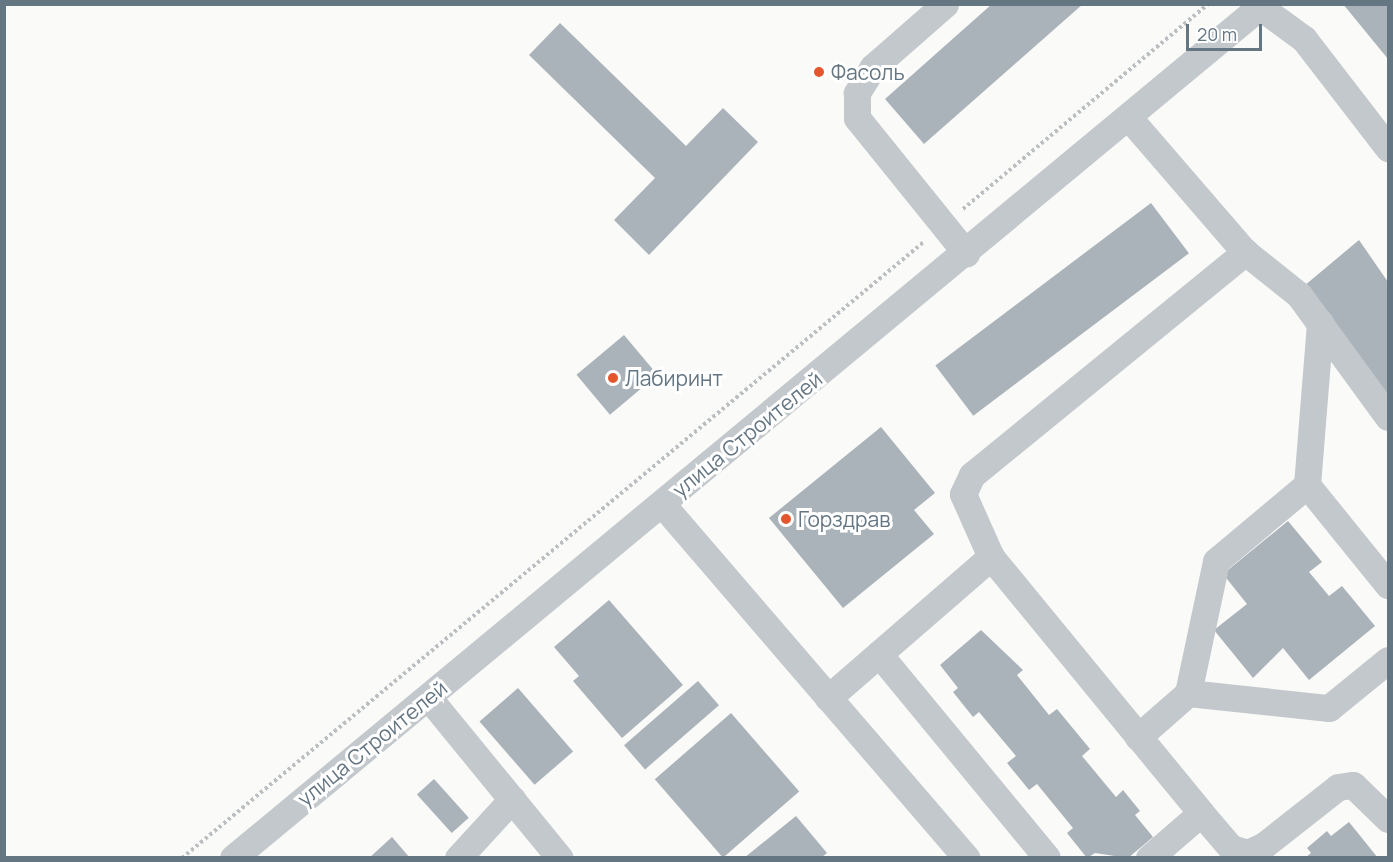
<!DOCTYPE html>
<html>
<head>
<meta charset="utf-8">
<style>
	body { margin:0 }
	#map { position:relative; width:1393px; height:862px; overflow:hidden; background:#fafaf8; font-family:Manrope,sans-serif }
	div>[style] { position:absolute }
	.building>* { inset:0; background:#aab3b9; transform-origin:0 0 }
	.path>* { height:4px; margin-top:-2px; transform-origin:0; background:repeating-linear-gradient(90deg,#bbbfc2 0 3px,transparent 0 6px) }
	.minor>* { height:27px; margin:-13.5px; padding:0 13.5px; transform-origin:13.5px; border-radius:13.5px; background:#c3c8cc }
	.dots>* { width:16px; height:16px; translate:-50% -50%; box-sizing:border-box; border:3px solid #fff; border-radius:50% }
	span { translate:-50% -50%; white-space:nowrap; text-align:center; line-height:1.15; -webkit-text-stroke:6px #fff; paint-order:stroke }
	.poi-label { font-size:21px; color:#657683 }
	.left { translate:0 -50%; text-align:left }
	.street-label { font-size:21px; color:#657683 }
	.frame { position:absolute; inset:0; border:6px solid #657683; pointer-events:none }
	.scale { position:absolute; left:1186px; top:24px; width:76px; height:27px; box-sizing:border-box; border:3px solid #657683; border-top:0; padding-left:8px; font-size:18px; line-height:21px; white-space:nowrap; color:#657683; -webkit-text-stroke:4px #fff; paint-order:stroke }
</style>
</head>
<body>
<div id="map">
	<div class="building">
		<i style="clip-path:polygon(992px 4px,1083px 4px,924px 144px,885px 99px)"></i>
		<i style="clip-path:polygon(1343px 4px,1388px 4px,1388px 59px)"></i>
		<i style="clip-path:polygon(560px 23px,686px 146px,723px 108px,758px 142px,649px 255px,614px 220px,655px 178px,529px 55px)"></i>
		<i style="left:1151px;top:203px;width:63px;height:270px;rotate:53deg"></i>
		<i style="clip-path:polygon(1359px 240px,1388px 282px,1388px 401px,1304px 286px)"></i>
		<i style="left:624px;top:335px;width:52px;height:62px;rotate:50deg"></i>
		<i style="clip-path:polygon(881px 427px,935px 493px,914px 510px,934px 534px,843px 608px,769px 518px)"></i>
		<i style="clip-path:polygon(1288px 521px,1322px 562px,1309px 572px,1329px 596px,1342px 586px,1375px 626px,1309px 680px,1283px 648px,1253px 678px,1214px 630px,1247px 604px,1223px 574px)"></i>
		<i style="clip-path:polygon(609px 600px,683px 685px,622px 738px,573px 681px,579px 676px,554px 647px)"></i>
		<i style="clip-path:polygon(981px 630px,1023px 670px,1017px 675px,1049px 715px,1057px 709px,1090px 749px,1082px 756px,1116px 797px,1123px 790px,1140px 811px,1135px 815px,1153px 837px,1128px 858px,1095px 853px,1087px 858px,1067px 833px,1073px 828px,1037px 784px,1029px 790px,1007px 763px,1016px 756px,979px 712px,973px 717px,953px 692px,958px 688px,940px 665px)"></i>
		<i style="left:698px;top:681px;width:32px;height:98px;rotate:49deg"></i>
		<i style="left:518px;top:688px;width:84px;height:51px;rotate:49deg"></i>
		<i style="left:731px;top:713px;width:104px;height:101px;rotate:49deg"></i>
		<i style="left:434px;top:779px;width:52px;height:23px;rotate:48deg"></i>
		<i style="clip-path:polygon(796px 816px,827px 853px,821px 858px,744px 858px)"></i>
		<i style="clip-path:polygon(1349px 822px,1378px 858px,1305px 858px,1311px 853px,1307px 848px,1327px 831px,1331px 836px)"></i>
		<i style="clip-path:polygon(392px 837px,410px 858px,369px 858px)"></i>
	</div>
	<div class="path">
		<i style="left:963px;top:209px;width:319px;rotate:-39.9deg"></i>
		<i style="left:182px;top:858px;width:966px;rotate:-39.71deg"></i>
	</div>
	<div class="minor">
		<i style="left:945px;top:4px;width:96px;rotate:138.8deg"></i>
		<i style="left:873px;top:67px;width:31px;rotate:122deg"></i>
		<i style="left:857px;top:93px;width:25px;rotate:90deg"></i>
		<i style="left:857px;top:118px;width:174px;rotate:51.1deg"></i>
		<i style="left:1256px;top:4px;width:59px;rotate:36.1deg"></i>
		<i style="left:1304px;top:39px;width:138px;rotate:52.4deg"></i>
		<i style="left:1130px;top:119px;width:176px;rotate:49.2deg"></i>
		<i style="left:1245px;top:252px;width:69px;rotate:38.5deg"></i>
		<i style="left:1299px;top:295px;width:151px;rotate:53.9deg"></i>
		<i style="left:1307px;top:485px;width:129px;rotate:51deg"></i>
		<i style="left:662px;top:504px;width:467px;rotate:49.3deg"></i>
		<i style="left:991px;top:557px;width:69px;rotate:-114deg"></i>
		<i style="left:963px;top:494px;width:21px;rotate:-65deg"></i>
		<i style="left:972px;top:475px;width:353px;rotate:-39.2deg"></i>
		<i style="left:879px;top:654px;width:264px;rotate:50.5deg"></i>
		<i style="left:1188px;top:693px;width:142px;rotate:6.1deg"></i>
		<i style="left:1329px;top:708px;width:76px;rotate:-39.1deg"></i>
		<i style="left:428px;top:697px;width:208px;rotate:50.7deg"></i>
		<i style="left:828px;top:698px;width:216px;rotate:-40.9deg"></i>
		<i style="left:991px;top:557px;width:331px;rotate:50.6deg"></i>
		<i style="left:1201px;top:813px;width:69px;rotate:139.1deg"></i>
		<i style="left:1138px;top:737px;width:67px;rotate:-41.3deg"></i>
		<i style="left:1188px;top:693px;width:135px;rotate:-78deg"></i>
		<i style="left:1216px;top:561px;width:119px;rotate:-39.9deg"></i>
		<i style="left:1307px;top:485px;width:163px;rotate:-85.4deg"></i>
		<i style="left:1201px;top:813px;width:46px;rotate:49.4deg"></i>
		<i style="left:1231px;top:848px;width:17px;rotate:17deg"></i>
		<i style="left:1247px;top:853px;width:17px;rotate:-24deg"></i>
		<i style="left:1263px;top:846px;width:95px;rotate:-38.2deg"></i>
		<i style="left:1338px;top:787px;width:15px;rotate:-8deg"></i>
		<i style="left:1353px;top:785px;width:49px;rotate:44.2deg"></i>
		<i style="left:233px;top:858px;width:1338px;rotate:-39.66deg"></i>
		<i style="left:458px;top:858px;width:80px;rotate:-47.5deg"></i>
	</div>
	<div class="dots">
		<i style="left:819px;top:72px;background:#e4572e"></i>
		<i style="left:613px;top:378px;background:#e4572e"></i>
		<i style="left:786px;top:519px;background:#e4572e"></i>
	</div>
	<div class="poi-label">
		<span class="left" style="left:831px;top:72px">Фасоль</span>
		<span class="left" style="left:625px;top:378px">Лабиринт</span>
		<span class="left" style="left:798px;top:519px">Горздрав</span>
	</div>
	<div class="street-label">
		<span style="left:747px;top:434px;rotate:-39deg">улица Строителей</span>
		<span style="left:372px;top:743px;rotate:-39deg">улица Строителей</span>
	</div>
	<div class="frame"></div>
	<div class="scale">20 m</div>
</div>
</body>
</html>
